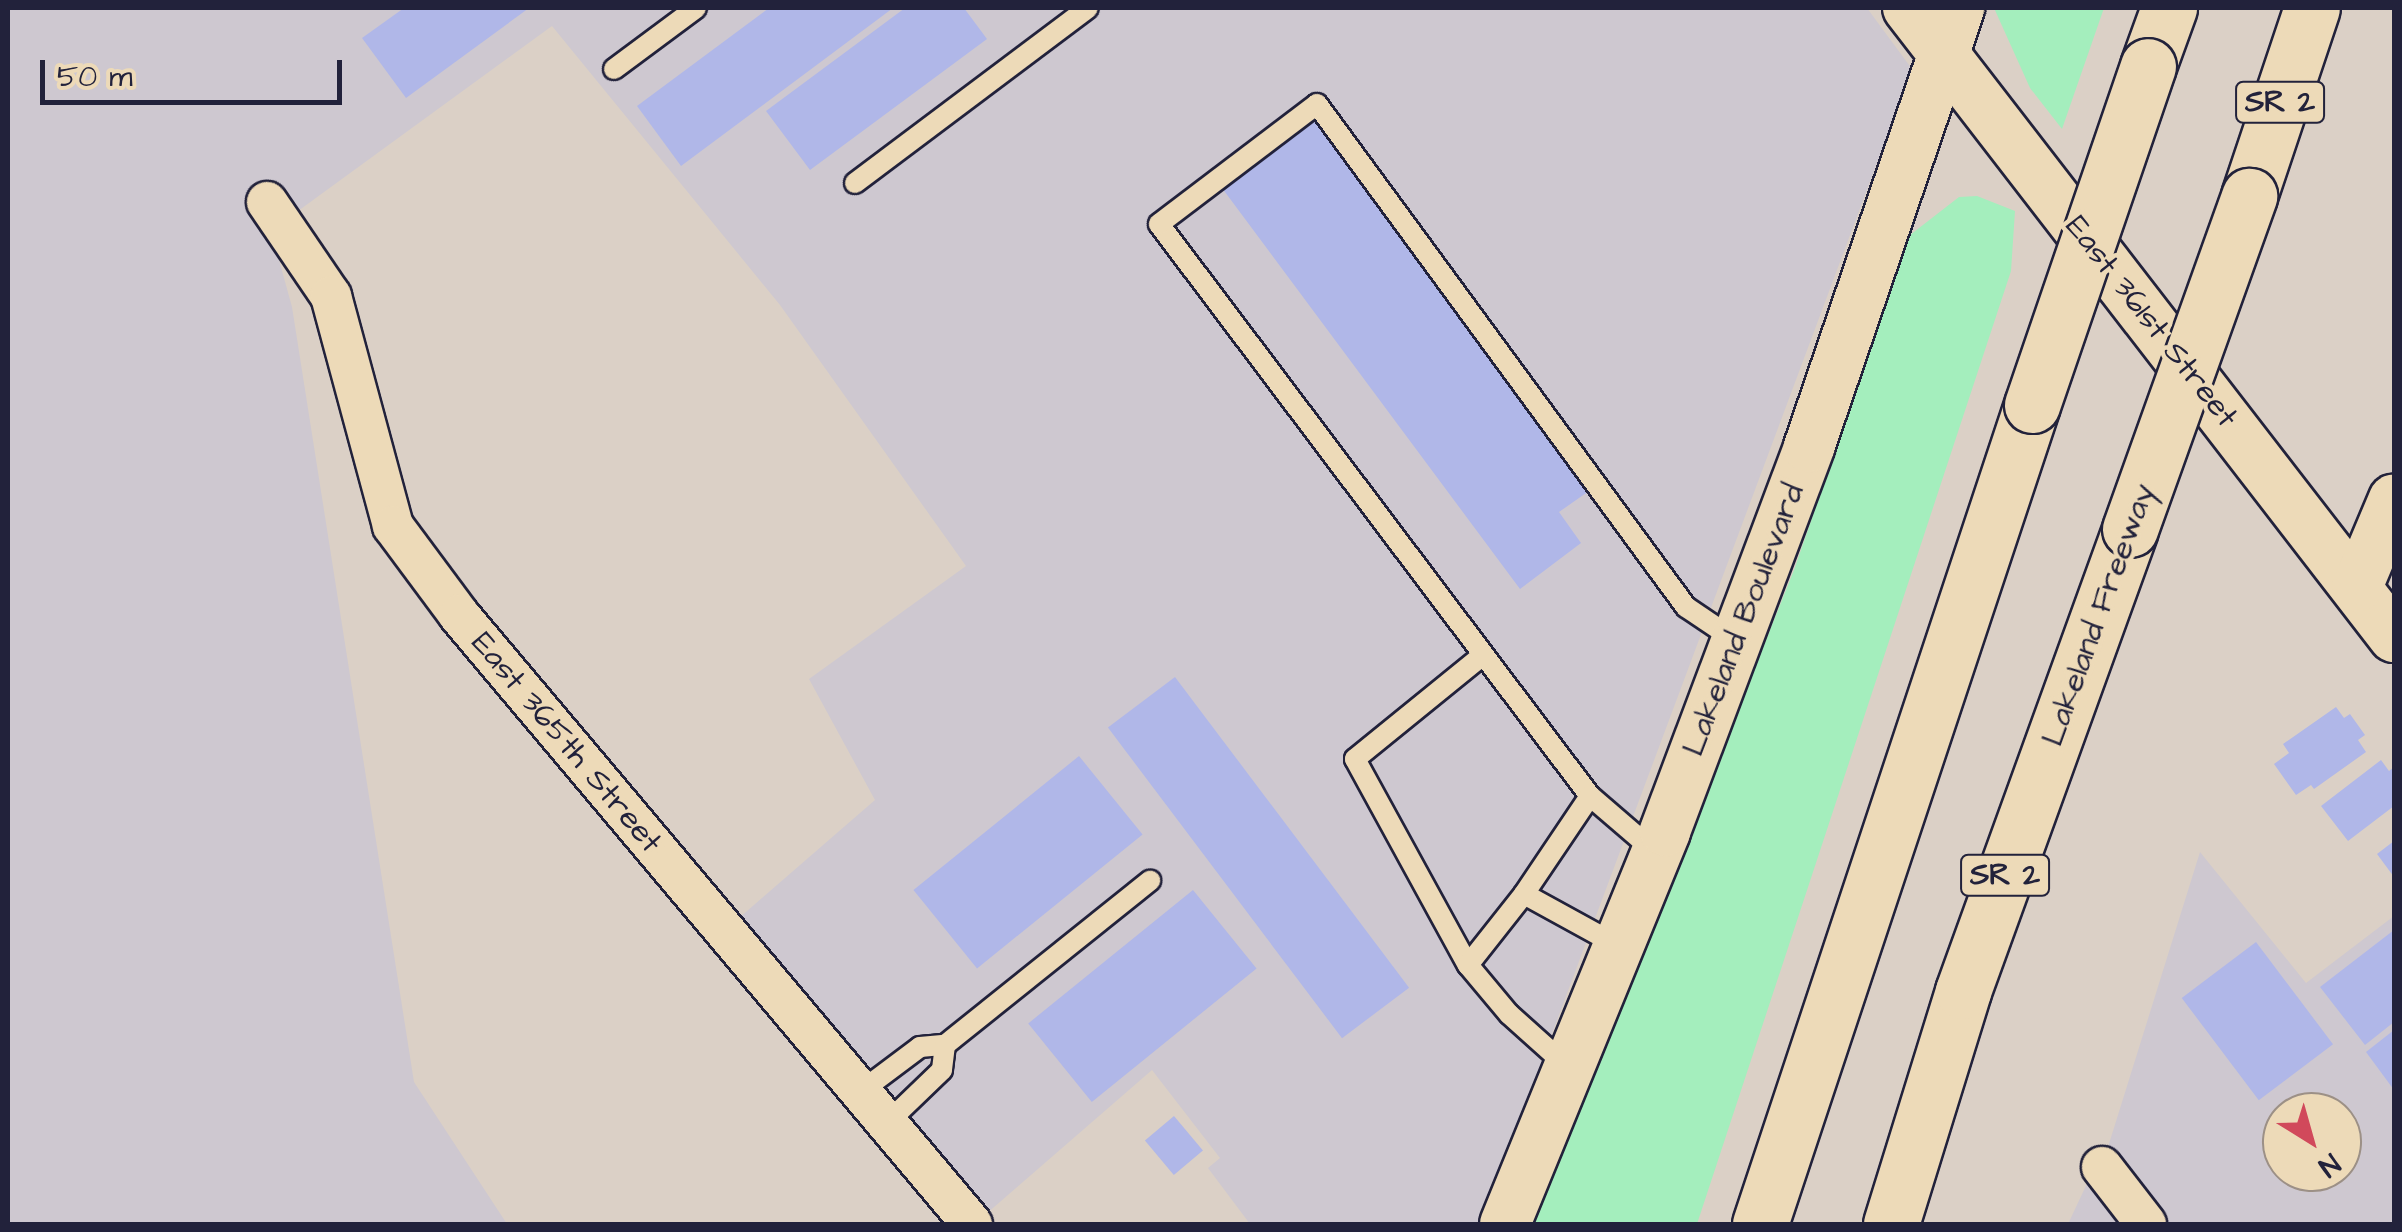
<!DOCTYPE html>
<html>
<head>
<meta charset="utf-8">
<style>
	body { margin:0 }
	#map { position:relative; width:2402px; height:1232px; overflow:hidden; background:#dbd0c6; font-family:"Architects Daughter",sans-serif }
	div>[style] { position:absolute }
	.built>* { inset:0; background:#cec8d0 }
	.green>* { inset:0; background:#a4eebd }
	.building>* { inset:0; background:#b0b7e8; transform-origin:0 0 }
	.roads { filter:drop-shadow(2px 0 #22223b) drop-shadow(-2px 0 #22223b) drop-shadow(0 2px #22223b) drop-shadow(0 -2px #22223b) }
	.service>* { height:20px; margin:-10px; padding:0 10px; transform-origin:10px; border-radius:10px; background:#eddab8 }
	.minor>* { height:40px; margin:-20px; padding:0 20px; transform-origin:20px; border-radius:20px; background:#eddab8 }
	.tertiary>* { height:50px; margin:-25px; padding:0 25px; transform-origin:25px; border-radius:25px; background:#eddab8 }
	.motorway>* { height:55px; margin:-27.5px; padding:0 27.5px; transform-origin:27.5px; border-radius:27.5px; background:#eddab8 }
	.bridges { filter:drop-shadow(2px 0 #22223b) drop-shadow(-2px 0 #22223b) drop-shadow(0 2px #22223b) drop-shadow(0 -2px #22223b) }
	.motorway-bridge>* { height:55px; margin:-27.5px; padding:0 27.5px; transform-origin:27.5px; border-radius:27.5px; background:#eddab8 }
	span { translate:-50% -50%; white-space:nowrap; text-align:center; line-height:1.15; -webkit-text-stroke:9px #eddab8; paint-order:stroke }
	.shield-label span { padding:2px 8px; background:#eddab8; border:2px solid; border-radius:8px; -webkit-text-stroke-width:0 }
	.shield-label { font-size:30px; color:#22223b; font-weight:700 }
	.street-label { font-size:32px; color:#22223b }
	.frame { position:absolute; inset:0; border:10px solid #22223b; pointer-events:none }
	.north { position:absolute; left:2262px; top:1092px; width:100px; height:100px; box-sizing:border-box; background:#eddab8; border:2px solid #9c9086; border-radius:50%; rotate:143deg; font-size:28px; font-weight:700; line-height:40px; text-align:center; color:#22223b }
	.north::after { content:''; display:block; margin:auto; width:35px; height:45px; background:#d1495b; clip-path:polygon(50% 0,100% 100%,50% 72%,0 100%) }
	.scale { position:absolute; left:40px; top:60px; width:302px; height:45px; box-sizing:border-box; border:5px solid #22223b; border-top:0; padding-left:12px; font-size:30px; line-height:35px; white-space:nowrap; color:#22223b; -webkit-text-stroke:8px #eddab8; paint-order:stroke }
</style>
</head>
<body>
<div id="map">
	<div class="built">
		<i style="clip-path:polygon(8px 8px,1867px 8px,1912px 69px,1481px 1224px,1250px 1224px,1208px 1168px,1220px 1158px,1152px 1070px,978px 1221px,731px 925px,875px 800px,809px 679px,966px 566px,780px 305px,552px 26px,298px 211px,273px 238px,292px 307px,414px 1082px,507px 1224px,8px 1224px)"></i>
		<i style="clip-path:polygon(evenodd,2200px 852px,2306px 983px,2394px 916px,2394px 1224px,2167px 1224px,2108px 1147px,2200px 852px,2282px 1112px,2342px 1112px,2342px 1172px,2282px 1172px,2282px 1112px)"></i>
		<i style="clip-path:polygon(2091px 1175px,2129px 1224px,2068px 1224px)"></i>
	</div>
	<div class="green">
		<i style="clip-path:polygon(1994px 8px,2104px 8px,2062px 129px,2030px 88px)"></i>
		<i style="clip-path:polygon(1977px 196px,2015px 211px,2011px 271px,1697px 1224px,1532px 1224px,1794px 570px,1910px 235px,1959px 197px)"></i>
	</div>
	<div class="building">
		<i style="clip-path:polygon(404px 8px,529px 8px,406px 98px,362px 38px)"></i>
		<i style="clip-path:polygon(769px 8px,893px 8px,681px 166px,637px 106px)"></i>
		<i style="clip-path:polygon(905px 8px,964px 8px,987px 39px,810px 170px,766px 111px)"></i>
		<i style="clip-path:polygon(1313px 120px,1589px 491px,1559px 512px,1581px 543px,1520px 589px,1222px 188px)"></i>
		<i style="left:1175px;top:677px;width:389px;height:84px;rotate:53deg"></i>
		<i style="clip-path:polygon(2336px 707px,2344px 718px,2350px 714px,2365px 735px,2358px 740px,2366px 752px,2314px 789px,2311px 785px,2296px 795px,2274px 764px,2289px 753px,2283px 744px)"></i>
		<i style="left:1079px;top:756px;width:101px;height:213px;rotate:51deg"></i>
		<i style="clip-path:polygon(2381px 760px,2389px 771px,2394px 767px,2394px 806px,2348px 841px,2321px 806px)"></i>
		<i style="clip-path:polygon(2394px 841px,2394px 877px,2377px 854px)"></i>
		<i style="left:1193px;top:890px;width:101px;height:212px;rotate:51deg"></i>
		<i style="clip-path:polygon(2394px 930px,2394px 1022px,2365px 1045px,2320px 987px)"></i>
		<i style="left:2256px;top:942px;width:128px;height:93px;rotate:53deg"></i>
		<i style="clip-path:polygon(2394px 1030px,2394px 1090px,2366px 1052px)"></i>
		<i style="left:1174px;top:1116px;width:45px;height:38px;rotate:50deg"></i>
	</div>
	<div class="roads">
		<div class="service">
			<i style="left:614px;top:69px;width:102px;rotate:-36.6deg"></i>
			<i style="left:855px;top:183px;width:291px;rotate:-36.9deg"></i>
			<i style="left:1483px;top:655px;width:165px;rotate:140.9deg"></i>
			<i style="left:1355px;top:759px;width:235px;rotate:61.3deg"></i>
			<i style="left:1468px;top:965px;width:64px;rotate:50.1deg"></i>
			<i style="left:1509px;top:1014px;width:79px;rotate:41.9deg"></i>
			<i style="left:1654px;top:851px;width:84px;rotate:-139.3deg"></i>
			<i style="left:1590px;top:796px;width:716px;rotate:-127deg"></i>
			<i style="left:1159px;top:224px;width:198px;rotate:-37.2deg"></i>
			<i style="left:1317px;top:104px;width:624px;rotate:53.74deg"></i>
			<i style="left:1686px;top:607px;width:59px;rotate:34deg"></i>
			<i style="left:1524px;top:894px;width:118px;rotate:-56deg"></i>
			<i style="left:1468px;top:965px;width:90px;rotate:-51.7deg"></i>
			<i style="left:1524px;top:894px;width:106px;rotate:28.7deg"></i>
			<i style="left:945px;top:1045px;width:263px;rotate:-38.7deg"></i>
			<i style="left:860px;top:1092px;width:75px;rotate:-36.9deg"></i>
			<i style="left:920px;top:1047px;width:25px;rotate:-5deg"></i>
			<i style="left:945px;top:1045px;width:25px;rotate:97deg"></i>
			<i style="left:942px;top:1070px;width:76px;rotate:136.1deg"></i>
		</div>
		<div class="minor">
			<i style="left:267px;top:202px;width:114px;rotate:55.8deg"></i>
			<i style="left:331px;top:296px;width:238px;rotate:74.9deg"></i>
			<i style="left:393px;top:526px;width:111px;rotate:53.4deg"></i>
			<i style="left:459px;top:615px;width:796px;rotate:49.89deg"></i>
			<i style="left:2102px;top:1167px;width:72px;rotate:52.3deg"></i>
		</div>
		<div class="tertiary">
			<i style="left:1908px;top:8px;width:795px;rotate:52.31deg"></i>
			<i style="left:2357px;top:587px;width:95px;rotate:-67.2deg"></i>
			<i style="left:1505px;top:1224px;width:424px;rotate:-67.8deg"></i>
			<i style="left:1665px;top:831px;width:410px;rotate:-69.4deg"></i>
			<i style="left:1809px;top:447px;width:464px;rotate:-71.1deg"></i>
		</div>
		<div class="motorway">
			<i style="left:2148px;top:66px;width:62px;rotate:-70.1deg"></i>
			<i style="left:2249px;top:196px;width:198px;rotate:-71.5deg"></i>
			<i style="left:1760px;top:1224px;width:863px;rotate:-71.63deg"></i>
			<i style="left:1891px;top:1224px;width:244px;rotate:-72.8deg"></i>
			<i style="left:1963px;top:991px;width:491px;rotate:-70.1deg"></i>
		</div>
	</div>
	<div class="bridges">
		<div class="motorway-bridge">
			<i style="left:2032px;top:405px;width:358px;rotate:-71.1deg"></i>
			<i style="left:2130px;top:529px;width:354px;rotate:-70.3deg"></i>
		</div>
	</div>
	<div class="shield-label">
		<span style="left:2280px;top:102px">SR 2</span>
		<span style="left:2005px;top:875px">SR 2</span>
	</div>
	<div class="street-label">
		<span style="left:2151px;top:322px;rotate:52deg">East 361st Street</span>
		<span style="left:2099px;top:615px;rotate:-70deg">Lakeland Freeway</span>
		<span style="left:1744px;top:620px;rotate:-69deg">Lakeland Boulevard</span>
		<span style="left:566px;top:743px;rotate:50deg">East 365th Street</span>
	</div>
	<div class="frame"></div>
	<div class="north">N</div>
	<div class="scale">50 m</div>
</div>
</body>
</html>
